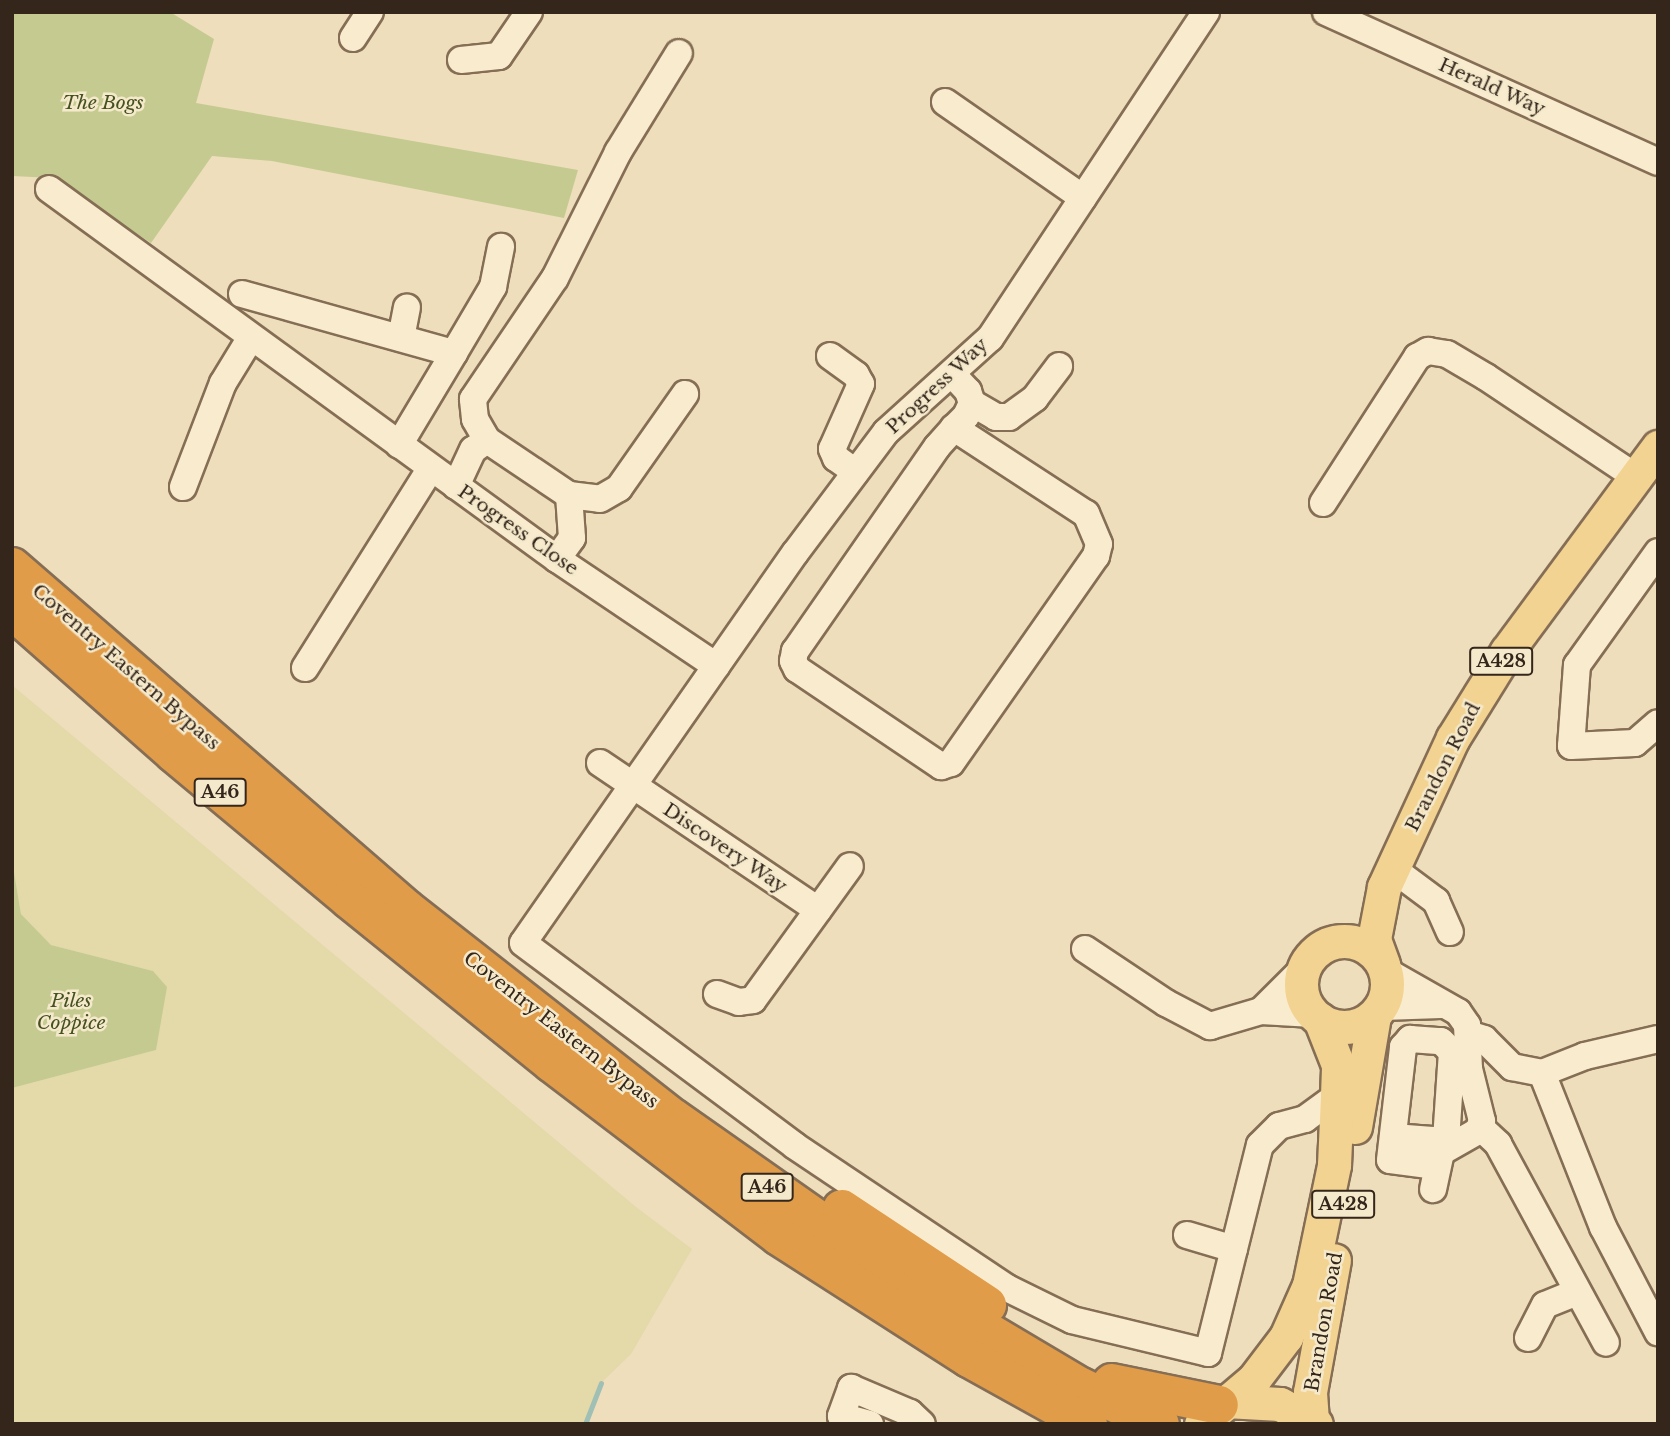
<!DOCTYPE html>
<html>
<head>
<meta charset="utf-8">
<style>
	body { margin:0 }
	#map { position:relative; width:1670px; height:1436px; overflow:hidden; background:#eedebc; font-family:"Libre Baskerville",serif }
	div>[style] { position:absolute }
	.farmland>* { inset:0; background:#e3d9a9 }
	.green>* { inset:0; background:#c5cb90 }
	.stream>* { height:5px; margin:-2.5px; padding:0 2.5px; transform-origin:2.5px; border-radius:2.5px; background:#a0bfb5 }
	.roads { filter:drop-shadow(2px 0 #856e55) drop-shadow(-2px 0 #856e55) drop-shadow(0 2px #856e55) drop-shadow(0 -2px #856e55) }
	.minor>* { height:26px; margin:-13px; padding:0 13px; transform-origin:13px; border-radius:13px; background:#f9ecce }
	.major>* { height:33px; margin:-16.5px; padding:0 16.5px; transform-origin:16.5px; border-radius:16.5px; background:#f3d391 }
	.major>.ring { margin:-16.5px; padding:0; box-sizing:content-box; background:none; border:33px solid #f3d391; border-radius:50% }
	.highway>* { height:38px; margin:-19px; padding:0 19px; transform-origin:19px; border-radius:19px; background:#e09c49 }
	span { translate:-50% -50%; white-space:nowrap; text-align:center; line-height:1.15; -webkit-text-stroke:5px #f5e9cb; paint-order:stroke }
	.shield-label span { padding:2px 5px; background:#f5e9cb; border:2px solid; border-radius:5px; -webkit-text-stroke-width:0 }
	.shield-label { font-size:18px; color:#34261b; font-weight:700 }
	.street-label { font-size:19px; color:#34261b }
	.park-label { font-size:19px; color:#455121; font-style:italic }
	.frame { position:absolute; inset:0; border:14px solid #34261b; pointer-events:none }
</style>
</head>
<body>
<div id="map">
	<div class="farmland">
		<i style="clip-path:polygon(12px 685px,636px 1207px,692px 1249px,631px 1354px,601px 1383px,588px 1424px,12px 1424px,12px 1088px,156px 1050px,153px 971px,51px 945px,21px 914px,12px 860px)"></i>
	</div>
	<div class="green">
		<i style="clip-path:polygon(12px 12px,170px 12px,214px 39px,196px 103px,578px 170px,564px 218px,272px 161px,212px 156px,151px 243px,53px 178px,12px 176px)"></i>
		<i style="clip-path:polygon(12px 860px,21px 914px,51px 945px,153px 971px,167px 987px,156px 1050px,12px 1088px)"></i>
	</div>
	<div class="stream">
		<i style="left:585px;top:1424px;width:44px;rotate:-68.7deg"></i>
	</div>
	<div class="roads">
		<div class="minor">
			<i style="left:1206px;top:12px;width:391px;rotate:123.5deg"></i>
			<i style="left:990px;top:338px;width:140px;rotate:137.9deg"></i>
			<i style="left:886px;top:432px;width:151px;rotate:126.9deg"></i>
			<i style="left:795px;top:553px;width:475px;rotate:124.9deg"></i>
			<i style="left:523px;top:943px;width:339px;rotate:36.7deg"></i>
			<i style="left:795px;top:1146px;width:255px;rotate:33.8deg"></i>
			<i style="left:1007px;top:1288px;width:72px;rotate:26.2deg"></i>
			<i style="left:1072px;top:1320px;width:140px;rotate:13.6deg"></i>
			<i style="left:1208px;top:1353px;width:214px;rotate:-76deg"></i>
			<i style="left:1260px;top:1145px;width:27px;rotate:-45deg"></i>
			<i style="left:1279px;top:1126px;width:27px;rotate:-15deg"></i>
			<i style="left:1305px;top:1119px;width:39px;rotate:-36deg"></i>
			<i style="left:1326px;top:12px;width:364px;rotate:24.3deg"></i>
			<i style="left:353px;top:38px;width:31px;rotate:-57deg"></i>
			<i style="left:461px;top:60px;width:38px;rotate:-6deg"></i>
			<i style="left:499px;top:56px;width:53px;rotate:-55.7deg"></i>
			<i style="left:945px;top:102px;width:168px;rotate:34.8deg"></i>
			<i style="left:49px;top:189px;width:628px;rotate:36.07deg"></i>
			<i style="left:557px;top:559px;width:192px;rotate:33.9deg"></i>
			<i style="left:242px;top:294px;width:220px;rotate:15.6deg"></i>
			<i style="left:454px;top:353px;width:107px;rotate:120.9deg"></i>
			<i style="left:401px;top:338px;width:31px;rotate:-79deg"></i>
			<i style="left:454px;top:353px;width:77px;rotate:-59.4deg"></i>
			<i style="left:493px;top:287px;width:41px;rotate:-78.7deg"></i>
			<i style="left:830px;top:356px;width:32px;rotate:36deg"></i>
			<i style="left:856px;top:375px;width:10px;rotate:61deg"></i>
			<i style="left:861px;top:384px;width:71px;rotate:114deg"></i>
			<i style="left:832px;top:449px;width:10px;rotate:66deg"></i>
			<i style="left:836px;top:458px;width:24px;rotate:36deg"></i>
			<i style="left:953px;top:375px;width:22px;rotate:47deg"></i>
			<i style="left:968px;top:391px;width:13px;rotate:72deg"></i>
			<i style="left:972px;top:403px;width:14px;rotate:115deg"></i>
			<i style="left:966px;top:416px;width:17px;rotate:135deg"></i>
			<i style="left:954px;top:428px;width:25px;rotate:132deg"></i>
			<i style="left:937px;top:447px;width:249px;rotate:124.8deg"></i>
			<i style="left:795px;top:651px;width:10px;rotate:101deg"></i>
			<i style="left:793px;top:661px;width:9px;rotate:63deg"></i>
			<i style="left:797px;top:669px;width:174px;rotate:34deg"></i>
			<i style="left:941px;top:766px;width:10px;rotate:-17deg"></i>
			<i style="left:951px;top:763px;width:253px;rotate:-55deg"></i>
			<i style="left:1096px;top:556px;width:12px;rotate:-76deg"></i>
			<i style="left:1099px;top:544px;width:33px;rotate:-113deg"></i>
			<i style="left:1086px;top:514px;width:158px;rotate:-146.9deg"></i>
			<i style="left:972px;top:403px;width:28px;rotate:30deg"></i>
			<i style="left:996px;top:417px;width:13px"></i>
			<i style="left:1009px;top:417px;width:32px;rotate:-36deg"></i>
			<i style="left:1035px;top:398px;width:40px;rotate:-53deg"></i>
			<i style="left:487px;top:440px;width:24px;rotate:-120deg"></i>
			<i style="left:475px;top:419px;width:20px;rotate:-96deg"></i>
			<i style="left:473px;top:399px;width:146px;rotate:-55.9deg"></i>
			<i style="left:555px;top:278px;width:141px;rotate:-63.4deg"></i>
			<i style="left:618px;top:152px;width:116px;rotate:-58.4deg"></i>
			<i style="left:456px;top:486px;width:40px;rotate:-65deg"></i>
			<i style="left:473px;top:450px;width:17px;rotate:-36deg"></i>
			<i style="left:487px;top:440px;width:99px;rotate:33.9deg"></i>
			<i style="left:569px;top:495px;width:43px;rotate:86deg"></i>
			<i style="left:572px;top:538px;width:26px;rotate:126deg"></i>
			<i style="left:183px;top:487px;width:111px;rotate:-69deg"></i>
			<i style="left:223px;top:383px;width:52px;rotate:-58.5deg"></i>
			<i style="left:569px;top:495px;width:31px;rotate:7deg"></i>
			<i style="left:600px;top:499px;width:22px;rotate:-30deg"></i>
			<i style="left:619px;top:488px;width:115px;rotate:-54.9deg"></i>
			<i style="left:1323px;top:503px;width:174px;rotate:-57.2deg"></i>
			<i style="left:1417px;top:357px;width:13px;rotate:-29deg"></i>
			<i style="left:1428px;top:351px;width:19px;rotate:9deg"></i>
			<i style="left:1447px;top:354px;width:45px;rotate:30.5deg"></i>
			<i style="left:1486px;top:377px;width:180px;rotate:33.7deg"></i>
			<i style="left:1658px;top:552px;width:139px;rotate:125.6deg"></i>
			<i style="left:1577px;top:665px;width:81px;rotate:94.2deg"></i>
			<i style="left:1571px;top:746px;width:64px;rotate:-2.7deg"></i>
			<i style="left:1635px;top:743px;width:30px;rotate:-41deg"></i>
			<i style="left:305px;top:668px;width:236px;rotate:-57.8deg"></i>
			<i style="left:600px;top:763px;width:263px;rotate:34deg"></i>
			<i style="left:1393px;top:869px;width:54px;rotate:36.7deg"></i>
			<i style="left:1436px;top:901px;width:34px;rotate:66deg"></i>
			<i style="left:1085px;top:949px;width:97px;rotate:33.7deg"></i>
			<i style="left:1166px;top:1003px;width:50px;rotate:27.6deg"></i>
			<i style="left:1210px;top:1026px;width:53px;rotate:-16.4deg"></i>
			<i style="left:1261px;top:1011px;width:61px;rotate:-45deg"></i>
			<i style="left:1386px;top:971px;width:83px;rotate:29.7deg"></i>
			<i style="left:1458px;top:1012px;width:16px;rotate:55deg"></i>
			<i style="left:1467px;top:1025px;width:44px;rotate:87.4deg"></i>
			<i style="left:1469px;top:1069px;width:54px;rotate:76deg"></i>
			<i style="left:1482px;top:1121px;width:11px;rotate:112deg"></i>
			<i style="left:1478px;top:1131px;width:43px;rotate:150.4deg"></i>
			<i style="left:1441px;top:1152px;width:38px;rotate:102deg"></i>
			<i style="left:717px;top:994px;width:23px;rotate:20deg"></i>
			<i style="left:739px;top:1002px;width:14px;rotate:-8deg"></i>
			<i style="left:753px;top:1000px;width:165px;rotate:-54.1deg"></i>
			<i style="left:1382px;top:1007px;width:59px;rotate:-1.9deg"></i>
			<i style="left:1261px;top:1011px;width:52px;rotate:3.3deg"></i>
			<i style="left:1468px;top:1034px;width:17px;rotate:17deg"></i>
			<i style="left:1484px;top:1039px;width:40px;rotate:45deg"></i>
			<i style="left:1512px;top:1067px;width:31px;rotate:11deg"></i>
			<i style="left:1542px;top:1073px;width:166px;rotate:68.4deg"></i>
			<i style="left:1603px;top:1227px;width:119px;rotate:62.4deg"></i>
			<i style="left:1542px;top:1073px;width:46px;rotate:-21.6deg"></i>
			<i style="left:1585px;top:1056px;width:75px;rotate:-13.1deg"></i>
			<i style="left:1480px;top:1127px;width:25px;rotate:43deg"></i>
			<i style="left:1498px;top:1144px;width:226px;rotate:61.5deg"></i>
			<i style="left:1393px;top:1137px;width:53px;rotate:4.3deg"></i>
			<i style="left:1446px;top:1141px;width:7px;rotate:90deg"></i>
			<i style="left:1436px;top:1166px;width:46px;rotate:-172.6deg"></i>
			<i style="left:1390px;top:1160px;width:114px;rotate:-83.4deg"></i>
			<i style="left:1403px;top:1047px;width:11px;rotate:-49deg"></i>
			<i style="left:1410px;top:1039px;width:31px;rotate:4deg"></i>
			<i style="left:1441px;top:1041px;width:16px;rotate:45deg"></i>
			<i style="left:1452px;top:1052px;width:89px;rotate:93.9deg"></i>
			<i style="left:1187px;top:1235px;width:49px;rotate:16.6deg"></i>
			<i style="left:1528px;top:1338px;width:37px;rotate:-63deg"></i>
			<i style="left:1545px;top:1305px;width:35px;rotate:-22deg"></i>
			<i style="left:870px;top:1424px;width:30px;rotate:-165deg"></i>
			<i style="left:841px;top:1416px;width:30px;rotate:-70deg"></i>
			<i style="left:851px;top:1388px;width:64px;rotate:23deg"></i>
			<i style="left:910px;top:1413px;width:16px;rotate:43deg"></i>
		</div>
		<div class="major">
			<i class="ring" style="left:1301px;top:941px;width:53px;height:53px"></i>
			<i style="left:1383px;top:964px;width:27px;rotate:-110deg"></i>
			<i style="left:1374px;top:939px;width:53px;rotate:-79.1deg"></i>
			<i style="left:1384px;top:887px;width:164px;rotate:-65.2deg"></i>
			<i style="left:1453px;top:738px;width:102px;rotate:-58.2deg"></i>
			<i style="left:1507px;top:651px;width:254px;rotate:-53.5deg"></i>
			<i style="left:1355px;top:1127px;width:113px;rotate:-80.3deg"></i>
			<i style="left:1226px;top:1401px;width:54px;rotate:3.2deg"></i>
			<i style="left:1280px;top:1404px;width:41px;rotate:29.1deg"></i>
			<i style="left:1312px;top:1421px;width:29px;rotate:-94deg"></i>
			<i style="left:1310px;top:1392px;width:134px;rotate:-79.7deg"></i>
			<i style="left:1201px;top:1424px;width:70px;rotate:-40.3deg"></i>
			<i style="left:1254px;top:1379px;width:53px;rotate:-52.7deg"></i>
			<i style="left:1286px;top:1337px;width:57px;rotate:-66.1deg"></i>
			<i style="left:1309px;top:1285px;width:123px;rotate:-78.2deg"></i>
			<i style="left:1334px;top:1165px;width:69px;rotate:-87.5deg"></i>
			<i style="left:1337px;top:1096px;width:31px;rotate:-88deg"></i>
			<i style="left:1338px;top:1065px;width:49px;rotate:-111.4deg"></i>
		</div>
		<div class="highway">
			<i style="left:12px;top:567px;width:522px;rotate:40.96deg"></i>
			<i style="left:406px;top:909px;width:339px;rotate:38.1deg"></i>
			<i style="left:673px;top:1118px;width:301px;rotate:35.1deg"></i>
			<i style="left:919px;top:1291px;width:188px;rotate:30.7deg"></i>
			<i style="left:1081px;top:1387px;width:87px;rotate:25.1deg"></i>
			<i style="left:12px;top:610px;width:216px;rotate:41.4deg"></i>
			<i style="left:174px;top:753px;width:228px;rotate:39.8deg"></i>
			<i style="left:349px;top:899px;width:261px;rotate:38.9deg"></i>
			<i style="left:552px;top:1063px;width:285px;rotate:37.3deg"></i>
			<i style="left:779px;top:1236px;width:226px;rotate:32.7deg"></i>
			<i style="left:969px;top:1358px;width:136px;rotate:29deg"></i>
			<i style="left:842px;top:1209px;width:174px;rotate:33.5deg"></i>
			<i style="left:1112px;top:1383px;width:109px;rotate:11.6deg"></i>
		</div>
	</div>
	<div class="shield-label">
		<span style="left:1501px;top:661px">A428</span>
		<span style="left:220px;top:792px">A46</span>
		<span style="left:767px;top:1187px">A46</span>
		<span style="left:1343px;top:1204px">A428</span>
	</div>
	<div class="street-label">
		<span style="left:1492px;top:87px;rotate:24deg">Herald Way</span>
		<span style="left:937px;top:386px;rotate:-43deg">Progress Way</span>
		<span style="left:518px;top:530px;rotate:35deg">Progress Close</span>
		<span style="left:126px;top:667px;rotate:41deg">Coventry Eastern Bypass</span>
		<span style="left:1443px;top:767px;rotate:-63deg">Brandon Road</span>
		<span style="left:725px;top:848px;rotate:34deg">Discovery Way</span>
		<span style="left:561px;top:1030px;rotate:38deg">Coventry Eastern Bypass</span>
		<span style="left:1324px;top:1322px;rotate:-80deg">Brandon Road</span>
	</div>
	<div class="park-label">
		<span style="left:103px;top:103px">The Bogs</span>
		<span style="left:71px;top:1012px">Piles<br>Coppice</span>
	</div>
	<div class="frame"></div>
</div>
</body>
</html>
